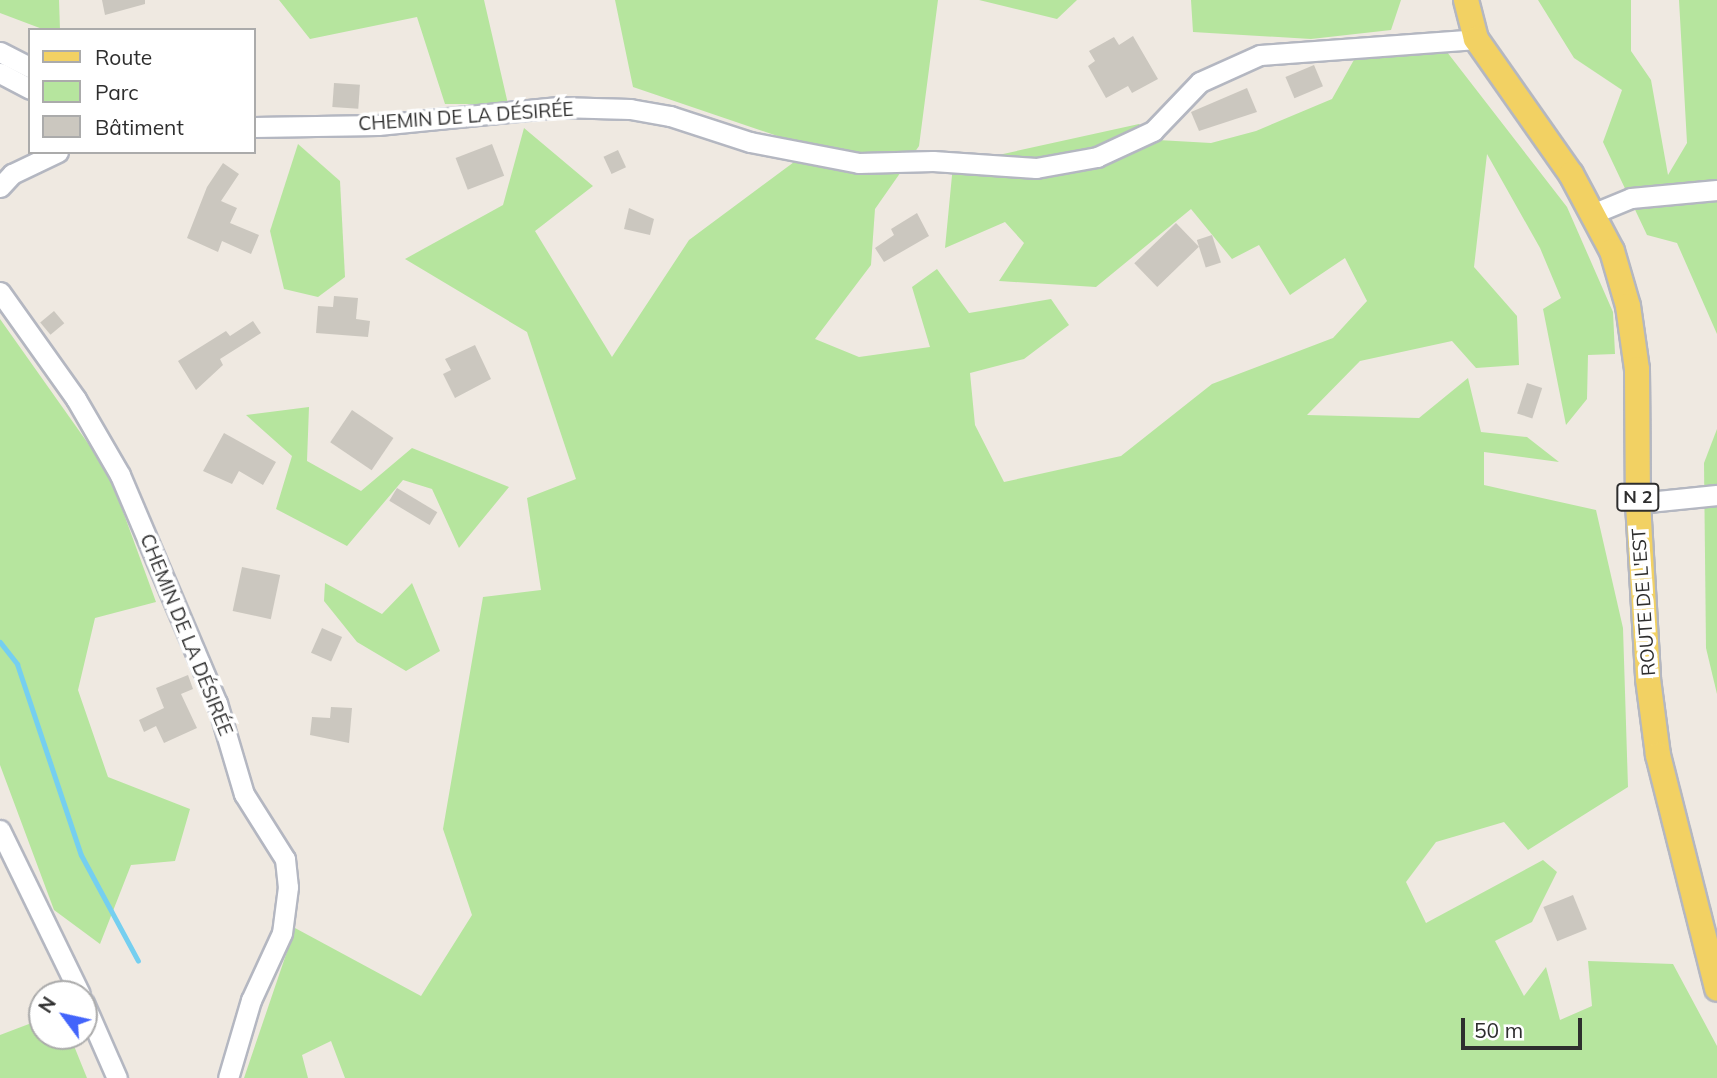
<!DOCTYPE html>
<html>
<head>
<meta charset="utf-8">
<style>
	body { margin:0 }
	#map { position:relative; width:1717px; height:1078px; overflow:hidden; background:#efe9e1; font-family:Mulish,sans-serif }
	div>[style] { position:absolute }
	.green>* { inset:0; background:#b6e59e }
	.stream>* { height:5px; margin:-2.5px; padding:0 2.5px; transform-origin:2.5px; border-radius:2.5px; background:#75cff0 }
	.building>* { inset:0; background:#cbc7bf; transform-origin:0 0 }
	.roads { filter:drop-shadow(2px 0 #b4b7c1) drop-shadow(-2px 0 #b4b7c1) drop-shadow(0 2px #b4b7c1) drop-shadow(0 -2px #b4b7c1) }
	.minor>* { height:19px; margin:-9.5px; padding:0 9.5px; transform-origin:9.5px; border-radius:9.5px; background:#fff }
	.major>* { height:24px; margin:-12px; padding:0 12px; transform-origin:12px; border-radius:12px; background:#f2d163 }
	span { translate:-50% -50%; white-space:nowrap; text-align:center; line-height:1.15; -webkit-text-stroke:7px #fff; paint-order:stroke }
	.shield-label span { padding:2px 5px; background:#fff; border:2px solid; border-radius:5px; -webkit-text-stroke-width:0 }
	.shield-label { font-size:18px; color:#2e2e2e; font-weight:700 }
	.street-label { font-size:19px; color:#2e2e2e }
	.legend { position:absolute; left:28px; top:28px; width:228px; height:126px; box-sizing:border-box; background:#fff; border:2px solid #ababab; margin:0; padding:9px 12px; list-style:none; font-size:21px; color:#2e2e2e }
	.legend li { display:flex; align-items:center; gap:14px; height:35px }
	.legend b { width:35px; border:2px solid #ababab }
	.north { position:absolute; left:28px; top:980px; width:70px; height:70px; box-sizing:border-box; background:#fff; border:2px solid #ababab; border-radius:50%; rotate:303deg; font-size:19px; font-weight:700; line-height:28px; text-align:center; color:#2e2e2e }
	.north::after { content:''; display:block; margin:auto; width:24px; height:32px; background:#4264fb; clip-path:polygon(50% 0,100% 100%,50% 72%,0 100%) }
	.scale { position:absolute; left:1461px; top:1018px; width:121px; height:32px; box-sizing:border-box; border:4px solid #2e2e2e; border-top:0; padding-left:9px; font-size:21px; line-height:24px; white-space:nowrap; color:#2e2e2e; -webkit-text-stroke:5px #fff; paint-order:stroke }
</style>
</head>
<body>
<div id="map">
	<div class="green">
		<i style="clip-path:polygon(0 0,59px 0,60px 30px,45px 30px,0 13px)"></i>
		<i style="clip-path:polygon(279px 0,484px 0,508px 104px,445px 104px,417px 17px,310px 39px)"></i>
		<i style="clip-path:polygon(615px 0,938px 0,919px 146px,875px 209px,871px 265px,815px 339px,859px 357px,930px 347px,912px 287px,937px 269px,969px 313px,1051px 299px,1069px 325px,1024px 359px,970px 373px,975px 425px,1004px 482px,1121px 456px,1212px 384px,1333px 338px,1367px 301px,1345px 258px,1290px 295px,1259px 245px,1232px 259px,1191px 209px,1096px 287px,999px 281px,1024px 243px,1005px 222px,945px 248px,953px 165px,1139px 124px,1158px 140px,1211px 143px,1256px 131px,1332px 99px,1355px 58px,1447px 52px,1567px 207px,1613px 312px,1615px 354px,1588px 355px,1587px 399px,1566px 425px,1543px 309px,1561px 298px,1540px 248px,1487px 154px,1474px 267px,1517px 316px,1519px 365px,1476px 368px,1452px 341px,1360px 361px,1307px 415px,1419px 418px,1468px 378px,1481px 432px,1527px 437px,1559px 462px,1484px 452px,1484px 485px,1596px 510px,1623px 628px,1628px 787px,1528px 850px,1504px 822px,1436px 842px,1406px 882px,1426px 923px,1543px 860px,1557px 872px,1532px 922px,1495px 941px,1524px 996px,1546px 967px,1560px 1020px,1592px 1006px,1588px 961px,1673px 964px,1717px 1046px,1717px 1078px,345px 1078px,331px 1041px,302px 1055px,308px 1078px,244px 1078px,295px 928px,421px 996px,472px 915px,443px 829px,483px 597px,541px 590px,527px 498px,576px 479px,527px 332px,405px 259px,503px 205px,524px 128px,593px 186px,535px 231px,612px 357px,689px 240px,813px 148px,633px 87px)"></i>
		<i style="clip-path:polygon(979px 0,1077px 0,1057px 19px)"></i>
		<i style="clip-path:polygon(1191px 0,1401px 0,1391px 30px,1311px 39px,1193px 32px)"></i>
		<i style="clip-path:polygon(1538px 0,1631px 0,1631px 51px,1651px 80px,1668px 175px,1687px 143px,1679px 0,1717px 0,1717px 334px,1677px 243px,1647px 235px,1603px 142px,1622px 90px,1574px 58px)"></i>
		<i style="clip-path:polygon(298px 144px,340px 181px,345px 277px,318px 297px,284px 289px,270px 231px)"></i>
		<i style="clip-path:polygon(0 319px,109px 473px,156px 602px,95px 618px,78px 690px,108px 777px,190px 809px,175px 861px,131px 865px,100px 944px,54px 910px,0 765px)"></i>
		<i style="clip-path:polygon(309px 407px,307px 461px,361px 491px,412px 448px,509px 487px,459px 548px,432px 489px,403px 480px,347px 546px,276px 509px,292px 456px,246px 415px)"></i>
		<i style="clip-path:polygon(1717px 429px,1717px 694px,1706px 648px,1704px 463px)"></i>
		<i style="clip-path:polygon(325px 583px,382px 614px,412px 583px,440px 651px,406px 671px,357px 642px,324px 601px)"></i>
		<i style="clip-path:polygon(42px 1019px,42px 1036px,70px 1036px,87px 1078px,0 1078px,0 1035px)"></i>
	</div>
	<div class="stream">
		<i style="left:0;top:642px;width:28px;rotate:52deg"></i>
		<i style="left:17px;top:664px;width:201px;rotate:71.5deg"></i>
		<i style="left:81px;top:855px;width:120px;rotate:61.7deg"></i>
	</div>
	<div class="building">
		<i style="clip-path:polygon(102px 0,145px 0,145px 4px,105px 15px)"></i>
		<i style="clip-path:polygon(1133px 36px,1158px 79px,1132px 93px,1128px 86px,1106px 98px,1088px 66px,1095px 61px,1089px 51px,1114px 37px,1119px 45px)"></i>
		<i style="left:1314px;top:65px;width:23px;height:31px;rotate:67deg"></i>
		<i style="left:334px;top:83px;width:26px;height:24px;rotate:4deg"></i>
		<i style="clip-path:polygon(1247px 88px,1257px 112px,1199px 131px,1191px 112px)"></i>
		<i style="left:492px;top:144px;width:34px;height:39px;rotate:69deg"></i>
		<i style="left:618px;top:150px;width:19px;height:16px;rotate:65deg"></i>
		<i style="clip-path:polygon(223px 163px,239px 174px,221px 201px,237px 208px,230px 223px,259px 235px,251px 254px,222px 241px,218px 252px,187px 238px,207px 187px)"></i>
		<i style="clip-path:polygon(629px 208px,654px 219px,650px 235px,624px 229px)"></i>
		<i style="clip-path:polygon(917px 213px,929px 236px,884px 262px,875px 248px,894px 235px,891px 229px)"></i>
		<i style="left:1176px;top:223px;width:33px;height:58px;rotate:46deg"></i>
		<i style="left:1212px;top:235px;width:29px;height:16px;rotate:72deg"></i>
		<i style="clip-path:polygon(334px 296px,358px 298px,356px 319px,370px 321px,368px 337px,316px 333px,318px 306px,333px 307px)"></i>
		<i style="left:54px;top:311px;width:16px;height:18px;rotate:50deg"></i>
		<i style="clip-path:polygon(253px 321px,261px 333px,220px 359px,223px 365px,196px 390px,178px 361px,226px 331px,230px 336px)"></i>
		<i style="clip-path:polygon(475px 345px,491px 379px,455px 398px,443px 374px,451px 370px,445px 359px)"></i>
		<i style="left:1527px;top:383px;width:16px;height:32px;rotate:18deg"></i>
		<i style="left:352px;top:410px;width:50px;height:39px;rotate:34deg"></i>
		<i style="clip-path:polygon(224px 433px,276px 462px,263px 485px,239px 471px,232px 484px,203px 471px)"></i>
		<i style="left:397px;top:488px;width:47px;height:15px;rotate:31deg"></i>
		<i style="left:242px;top:567px;width:39px;height:45px;rotate:12deg"></i>
		<i style="left:322px;top:628px;width:22px;height:27px;rotate:24deg"></i>
		<i style="clip-path:polygon(188px 675px,193px 689px,181px 694px,197px 728px,164px 743px,156px 726px,144px 732px,139px 720px,164px 708px,156px 688px)"></i>
		<i style="clip-path:polygon(331px 707px,352px 708px,349px 743px,310px 735px,312px 717px,330px 718px)"></i>
		<i style="left:1573px;top:895px;width:37px;height:32px;rotate:68deg"></i>
	</div>
	<div class="roads">
		<div class="minor">
			<i style="left:0;top:52px;width:34px;rotate:27deg"></i>
			<i style="left:0;top:73px;width:34px;rotate:28deg"></i>
			<i style="left:254px;top:127px;width:124px;rotate:-0.9deg"></i>
			<i style="left:378px;top:125px;width:181px;rotate:-5.7deg"></i>
			<i style="left:558px;top:107px;width:72px;rotate:1.6deg"></i>
			<i style="left:630px;top:109px;width:41px;rotate:9.9deg"></i>
			<i style="left:670px;top:116px;width:84px;rotate:18deg"></i>
			<i style="left:750px;top:142px;width:111px;rotate:10.9deg"></i>
			<i style="left:859px;top:163px;width:74px;rotate:-1.5deg"></i>
			<i style="left:933px;top:161px;width:103px;rotate:3.9deg"></i>
			<i style="left:1036px;top:168px;width:62px;rotate:-10.2deg"></i>
			<i style="left:1097px;top:157px;width:62px;rotate:-24.9deg"></i>
			<i style="left:1153px;top:131px;width:68px;rotate:-46.2deg"></i>
			<i style="left:1200px;top:82px;width:66px;rotate:-24.2deg"></i>
			<i style="left:1260px;top:55px;width:217px;rotate:-4.2deg"></i>
			<i style="left:0;top:187px;width:18px;rotate:-47deg"></i>
			<i style="left:12px;top:174px;width:51px;rotate:-25.6deg"></i>
			<i style="left:1592px;top:214px;width:42px;rotate:-22.3deg"></i>
			<i style="left:1631px;top:198px;width:86px;rotate:-5.3deg"></i>
			<i style="left:0;top:292px;width:131px;rotate:54.6deg"></i>
			<i style="left:76px;top:399px;width:88px;rotate:59.9deg"></i>
			<i style="left:120px;top:475px;width:248px;rotate:67deg"></i>
			<i style="left:217px;top:703px;width:95px;rotate:73.5deg"></i>
			<i style="left:244px;top:794px;width:77px;rotate:57.8deg"></i>
			<i style="left:285px;top:859px;width:28px;rotate:84deg"></i>
			<i style="left:288px;top:887px;width:46px;rotate:97.4deg"></i>
			<i style="left:282px;top:933px;width:74px;rotate:114.8deg"></i>
			<i style="left:251px;top:1000px;width:81px;rotate:106.4deg"></i>
			<i style="left:1638px;top:503px;width:79px;rotate:-5.8deg"></i>
			<i style="left:0;top:830px;width:182px;rotate:64deg"></i>
			<i style="left:84px;top:1003px;width:82px;rotate:66.3deg"></i>
		</div>
		<div class="major">
			<i style="left:1466px;top:0;width:40px;rotate:75.6deg"></i>
			<i style="left:1476px;top:39px;width:165px;rotate:54.9deg"></i>
			<i style="left:1571px;top:174px;width:87px;rotate:62deg"></i>
			<i style="left:1612px;top:251px;width:57px;rotate:73.8deg"></i>
			<i style="left:1628px;top:306px;width:64px;rotate:81.9deg"></i>
			<i style="left:1637px;top:369px;width:134px;rotate:89.6deg"></i>
			<i style="left:1638px;top:503px;width:176px;rotate:86.7deg"></i>
			<i style="left:1648px;top:679px;width:77px;rotate:82.5deg"></i>
			<i style="left:1658px;top:755px;width:241px;rotate:75.8deg"></i>
		</div>
	</div>
	<div class="shield-label">
		<span style="left:1638px;top:497px">N 2</span>
	</div>
	<div class="street-label">
		<span style="left:466px;top:117px;rotate:-4deg">CHEMIN DE LA DÉSIRÉE</span>
		<span style="left:1644px;top:602px;rotate:-94deg">ROUTE DE L'EST</span>
		<span style="left:186px;top:635px;rotate:68deg">CHEMIN DE LA DÉSIRÉE</span>
	</div>
	<ul class="legend">
	<li><b style="height:9px;background:#f2d163"></b>Route</li>
	<li><b style="height:19px;background:#b6e59e"></b>Parc</li>
	<li><b style="height:19px;background:#cbc7bf"></b>Bâtiment</li>
	</ul>
	<div class="north">N</div>
	<div class="scale">50 m</div>
</div>
</body>
</html>
